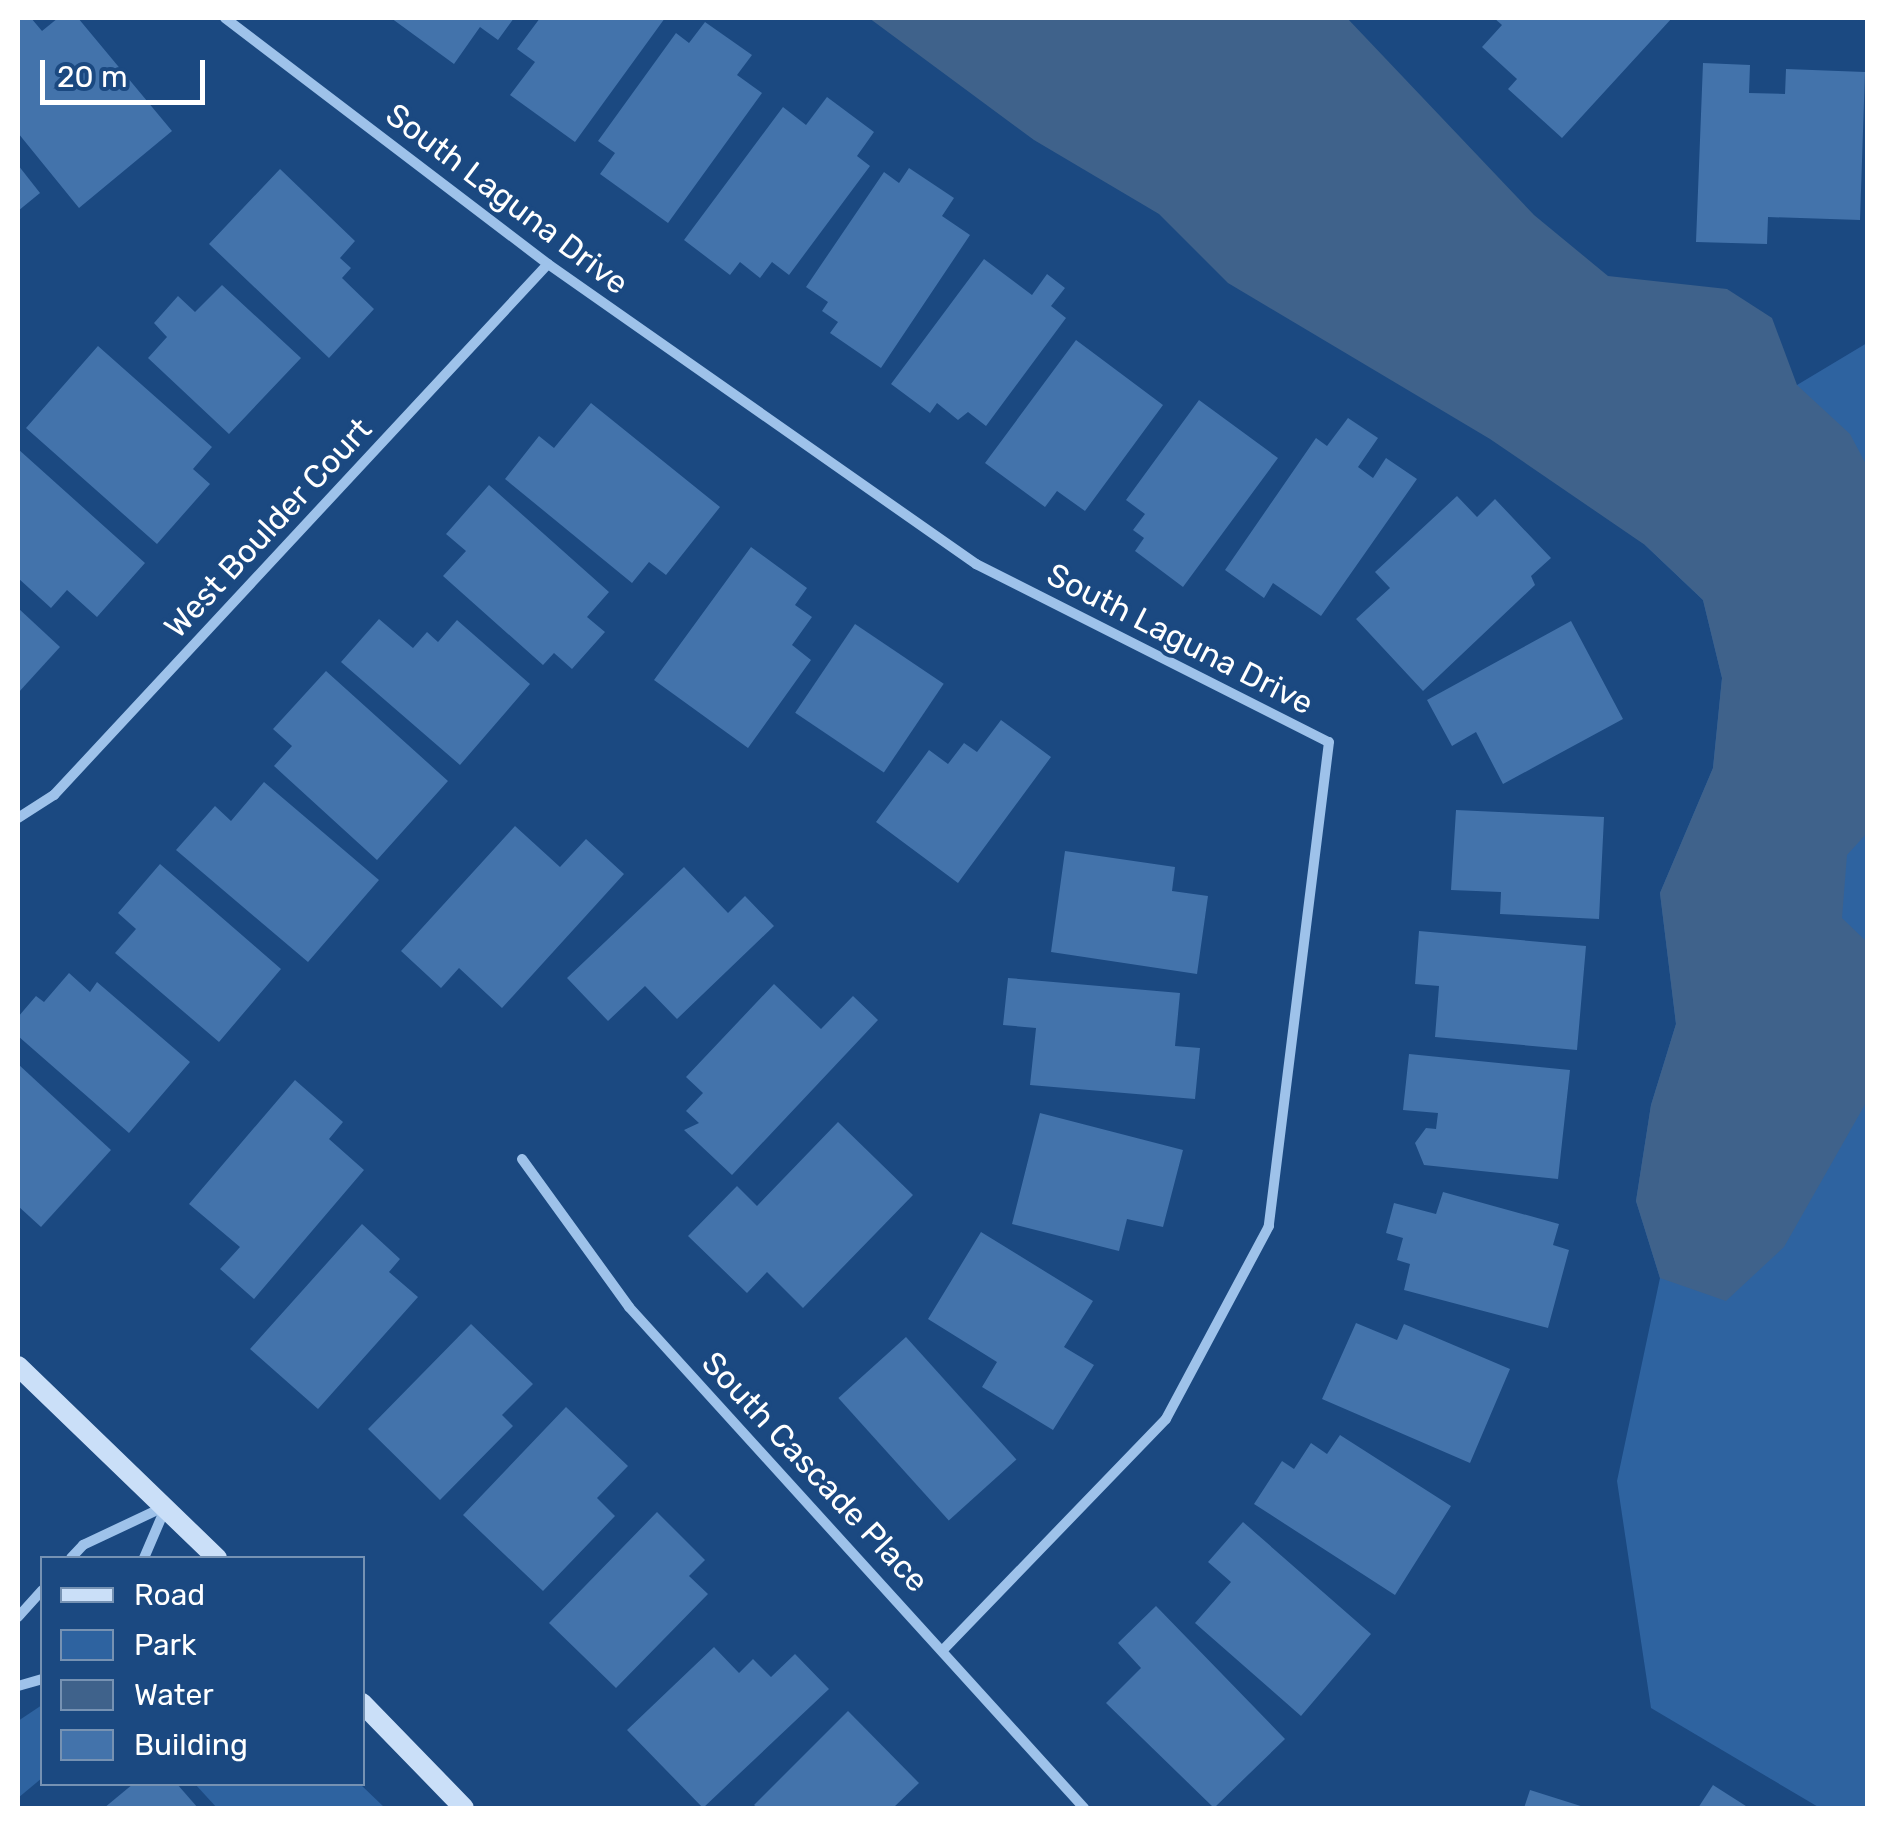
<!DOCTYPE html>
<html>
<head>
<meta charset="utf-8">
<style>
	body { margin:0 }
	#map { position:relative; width:1885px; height:1826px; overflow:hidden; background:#1b4981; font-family:Rubik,sans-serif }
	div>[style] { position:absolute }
	.green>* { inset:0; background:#2e63a0 }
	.water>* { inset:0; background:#3f628b }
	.building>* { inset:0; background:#4373ab; transform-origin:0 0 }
	.street>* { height:10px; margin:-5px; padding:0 5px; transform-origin:5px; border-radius:5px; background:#9ec2ea }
	.secondary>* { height:20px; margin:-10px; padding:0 10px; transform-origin:10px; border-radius:10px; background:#cadff8 }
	span { translate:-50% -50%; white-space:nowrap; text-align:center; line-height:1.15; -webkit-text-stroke:8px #1b4981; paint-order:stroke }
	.street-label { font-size:32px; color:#fff }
	.frame { position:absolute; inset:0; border:20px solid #fff; pointer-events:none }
	.legend { position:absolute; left:40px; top:1556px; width:325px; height:230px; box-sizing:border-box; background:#1b4981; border:2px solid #7692b3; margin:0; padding:12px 18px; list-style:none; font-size:30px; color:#fff }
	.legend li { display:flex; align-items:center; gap:20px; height:50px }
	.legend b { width:50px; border:2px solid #7692b3 }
	.scale { position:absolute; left:40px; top:60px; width:165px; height:45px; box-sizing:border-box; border:5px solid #fff; border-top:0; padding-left:12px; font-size:30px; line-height:35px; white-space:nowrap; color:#fff; -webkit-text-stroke:8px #1b4981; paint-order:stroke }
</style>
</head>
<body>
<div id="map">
	<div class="green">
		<i style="clip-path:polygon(1867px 343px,1867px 1808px,1820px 1808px,1651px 1708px,1617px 1481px,1660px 1278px,1636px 1201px,1651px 1105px,1676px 1024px,1660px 893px,1713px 768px,1722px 678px,1703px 600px,1645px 545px,1797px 385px)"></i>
		<i style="clip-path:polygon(42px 1705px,42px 1778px,18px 1798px,18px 1721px)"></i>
		<i style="clip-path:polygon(195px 1784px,360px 1784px,385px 1808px,217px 1808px)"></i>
	</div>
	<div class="water">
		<i style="clip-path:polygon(869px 18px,1347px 18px,1534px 215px,1608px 276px,1727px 289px,1772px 318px,1797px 385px,1850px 434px,1868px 468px,1868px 832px,1847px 855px,1842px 918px,1867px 942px,1867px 1101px,1784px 1247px,1726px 1301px,1660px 1278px,1636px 1201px,1651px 1105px,1676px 1024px,1660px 893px,1713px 768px,1722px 678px,1703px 600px,1645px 545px,1490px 439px,1228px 283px,1159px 214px,1034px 140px)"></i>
	</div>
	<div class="building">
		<i style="clip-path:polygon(18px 18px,31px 18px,42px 31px,58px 18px,78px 18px,172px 131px,79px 208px,18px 133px)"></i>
		<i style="clip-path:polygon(391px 18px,514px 18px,498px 40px,480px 27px,454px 64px)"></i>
		<i style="clip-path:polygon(540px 18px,665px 18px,575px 142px,510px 95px,535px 62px,517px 49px)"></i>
		<i style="clip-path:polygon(1494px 18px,1672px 18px,1562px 138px,1508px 89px,1517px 79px,1482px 47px,1502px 25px)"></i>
		<i style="clip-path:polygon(705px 22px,752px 55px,737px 75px,762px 93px,668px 223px,600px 174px,615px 153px,598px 141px,676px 33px,689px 43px)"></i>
		<i style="clip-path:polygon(1703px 63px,1750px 65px,1749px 93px,1785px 94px,1786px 69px,1865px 72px,1860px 220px,1768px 217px,1767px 244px,1696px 242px)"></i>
		<i style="clip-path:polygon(827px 97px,874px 132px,857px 156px,870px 166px,789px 275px,772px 262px,760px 278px,740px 262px,730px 275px,684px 240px,783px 107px,806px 125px)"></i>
		<i style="clip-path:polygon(18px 165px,40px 193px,18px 211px)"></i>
		<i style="clip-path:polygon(909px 168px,954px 198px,942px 216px,970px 235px,881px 368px,830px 333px,838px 322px,822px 311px,828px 302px,806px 287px,884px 172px,899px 183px)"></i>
		<i style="clip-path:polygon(280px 169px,355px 241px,340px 258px,351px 268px,342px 278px,374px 309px,329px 358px,209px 244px)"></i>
		<i style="clip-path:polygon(984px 259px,1032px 295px,1047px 274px,1065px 288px,1051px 306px,1066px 318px,986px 426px,968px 412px,958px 420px,937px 403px,930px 413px,891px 384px)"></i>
		<i style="clip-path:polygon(222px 285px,301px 358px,229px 434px,148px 358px,167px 337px,154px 323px,178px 296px,195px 312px)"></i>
		<i style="clip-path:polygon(1076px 340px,1163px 405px,1085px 511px,1057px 491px,1045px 507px,985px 463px)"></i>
		<i style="clip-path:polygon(98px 346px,212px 447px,193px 469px,210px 484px,157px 544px,26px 428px)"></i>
		<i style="clip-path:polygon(1199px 400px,1278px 458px,1183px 587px,1135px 551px,1144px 538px,1133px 530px,1145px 514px,1126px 500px)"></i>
		<i style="clip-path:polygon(591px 403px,720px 507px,666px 575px,649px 562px,632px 583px,505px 479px,539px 436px,554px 448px)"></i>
		<i style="clip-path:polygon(1348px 418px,1378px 438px,1358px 467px,1373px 478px,1386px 458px,1417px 479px,1321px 616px,1273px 583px,1264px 598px,1225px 570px,1316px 438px,1327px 446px)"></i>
		<i style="clip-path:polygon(18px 449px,145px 563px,97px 617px,67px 590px,51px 608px,18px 578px)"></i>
		<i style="clip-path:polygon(489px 485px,609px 592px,587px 617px,605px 632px,572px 669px,554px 653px,543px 665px,443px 576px,466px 551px,446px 534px)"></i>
		<i style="clip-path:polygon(1457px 496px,1477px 517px,1495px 499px,1551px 558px,1531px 576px,1535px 585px,1423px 691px,1356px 619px,1390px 588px,1375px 572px)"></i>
		<i style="clip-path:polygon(751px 547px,807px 588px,795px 605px,812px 617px,792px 645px,811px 660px,748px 748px,654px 680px)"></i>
		<i style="clip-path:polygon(18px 608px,60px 647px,18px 693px)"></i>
		<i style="clip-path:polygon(379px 619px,413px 648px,427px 632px,438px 642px,457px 620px,530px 684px,460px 765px,341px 662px)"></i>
		<i style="clip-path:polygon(1571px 621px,1623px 719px,1503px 784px,1476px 732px,1452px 746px,1427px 700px)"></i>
		<i style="left:855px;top:624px;width:107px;height:107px;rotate:34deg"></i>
		<i style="clip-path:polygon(326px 671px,448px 781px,377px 860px,274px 766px,292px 746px,273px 729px)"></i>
		<i style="clip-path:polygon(1001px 720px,1051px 757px,958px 883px,876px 822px,929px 750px,948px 764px,964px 743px,977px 752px)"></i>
		<i style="clip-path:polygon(264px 782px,379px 880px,308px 962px,176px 850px,215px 806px,231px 821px)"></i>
		<i style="clip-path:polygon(1456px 810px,1604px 817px,1599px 919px,1500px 914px,1501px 892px,1451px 890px)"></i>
		<i style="clip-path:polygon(515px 826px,560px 867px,586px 839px,624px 874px,502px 1008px,459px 968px,441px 988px,401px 951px)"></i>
		<i style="clip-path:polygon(1065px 851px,1175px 867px,1172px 891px,1208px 896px,1197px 974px,1051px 952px)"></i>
		<i style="clip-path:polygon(160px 864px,281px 969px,219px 1042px,115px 953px,136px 929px,118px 913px)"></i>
		<i style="clip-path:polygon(684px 867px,728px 913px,745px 896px,774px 926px,677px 1019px,645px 986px,608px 1021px,567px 978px)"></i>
		<i style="clip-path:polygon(1419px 931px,1586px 946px,1577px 1050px,1435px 1037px,1439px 986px,1415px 984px)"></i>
		<i style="clip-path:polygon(69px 973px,90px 992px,97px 982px,190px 1062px,129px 1133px,18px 1036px,18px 1017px,36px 996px,44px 1002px)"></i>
		<i style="clip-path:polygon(1008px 978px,1180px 993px,1175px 1046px,1200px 1048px,1195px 1099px,1030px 1085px,1036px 1028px,1003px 1025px)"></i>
		<i style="clip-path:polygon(774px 984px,821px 1029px,853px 996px,878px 1020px,732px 1175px,684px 1130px,699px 1123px,686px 1111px,703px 1093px,686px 1077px)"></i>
		<i style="clip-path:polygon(1409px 1054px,1570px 1070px,1558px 1179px,1424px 1165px,1415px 1143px,1426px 1128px,1436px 1129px,1438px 1113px,1403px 1110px)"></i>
		<i style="clip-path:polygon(18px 1064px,111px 1150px,41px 1227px,18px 1206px)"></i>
		<i style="clip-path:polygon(295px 1080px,343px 1122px,329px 1139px,364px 1170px,254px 1299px,220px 1269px,240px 1247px,189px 1204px)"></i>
		<i style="clip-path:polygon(1040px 1113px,1183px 1150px,1163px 1227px,1127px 1219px,1119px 1251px,1012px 1224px)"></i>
		<i style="clip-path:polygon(838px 1122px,913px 1195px,803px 1308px,767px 1272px,747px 1293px,688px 1236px,737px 1186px,757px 1206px)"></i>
		<i style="clip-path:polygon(1443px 1192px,1559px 1224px,1553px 1245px,1569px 1250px,1548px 1328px,1404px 1290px,1410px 1264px,1397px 1260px,1403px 1238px,1386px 1233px,1394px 1203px,1436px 1214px)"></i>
		<i style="clip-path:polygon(362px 1224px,400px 1259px,389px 1272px,418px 1297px,318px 1409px,250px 1349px)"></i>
		<i style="clip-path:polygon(981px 1232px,1093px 1301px,1064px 1347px,1094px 1365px,1053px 1430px,982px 1387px,997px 1362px,928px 1319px)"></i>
		<i style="clip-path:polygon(1356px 1323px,1397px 1340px,1404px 1324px,1510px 1369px,1470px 1463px,1322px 1399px)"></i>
		<i style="clip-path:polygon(471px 1324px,533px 1384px,502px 1415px,513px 1426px,440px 1500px,368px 1429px)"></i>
		<i style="left:906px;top:1337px;width:165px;height:91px;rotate:48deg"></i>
		<i style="clip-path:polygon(566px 1407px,628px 1466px,597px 1498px,615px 1516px,543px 1591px,463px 1515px)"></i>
		<i style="clip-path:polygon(1340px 1435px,1451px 1506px,1395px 1595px,1254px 1504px,1282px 1461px,1294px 1469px,1311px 1443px,1327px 1454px)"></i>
		<i style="clip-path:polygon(657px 1512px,705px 1560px,689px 1576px,708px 1594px,616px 1688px,549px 1623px)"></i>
		<i style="clip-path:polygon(1243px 1522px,1371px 1634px,1301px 1716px,1195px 1623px,1231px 1582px,1208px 1562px)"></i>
		<i style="clip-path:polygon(1156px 1606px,1285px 1739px,1214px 1808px,1106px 1703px,1141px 1668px,1118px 1643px)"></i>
		<i style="clip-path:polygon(714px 1647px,739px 1673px,753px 1659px,771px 1677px,795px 1654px,829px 1689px,703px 1808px,627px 1730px)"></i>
		<i style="clip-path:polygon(848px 1711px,919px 1783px,893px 1808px,758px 1808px,754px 1805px)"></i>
		<i style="clip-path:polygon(133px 1784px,177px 1784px,198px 1808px,104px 1808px)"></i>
		<i style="clip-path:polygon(1713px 1785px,1749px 1808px,1698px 1808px)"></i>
		<i style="clip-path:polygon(1530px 1790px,1587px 1808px,1524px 1808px)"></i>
	</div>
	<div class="street">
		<i style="left:225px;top:18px;width:406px;rotate:37.3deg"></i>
		<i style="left:548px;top:264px;width:523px;rotate:35.03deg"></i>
		<i style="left:976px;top:564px;width:395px;rotate:26.8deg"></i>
		<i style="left:1329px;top:742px;width:488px;rotate:97.1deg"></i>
		<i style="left:1269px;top:1226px;width:219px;rotate:118.1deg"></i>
		<i style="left:1166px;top:1419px;width:318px;rotate:134deg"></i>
		<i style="left:18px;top:818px;width:43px;rotate:-32.6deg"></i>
		<i style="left:54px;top:795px;width:725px;rotate:-47.07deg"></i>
		<i style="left:522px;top:1159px;width:183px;rotate:54.1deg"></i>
		<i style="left:629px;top:1307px;width:677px;rotate:47.75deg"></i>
		<i style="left:71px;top:1558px;width:18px;rotate:-47deg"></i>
		<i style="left:83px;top:1545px;width:92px;rotate:-25.2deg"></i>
		<i style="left:144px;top:1558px;width:53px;rotate:-66.8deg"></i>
		<i style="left:18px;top:1617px;width:36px;rotate:-48deg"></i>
		<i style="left:18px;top:1686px;width:25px;rotate:-16deg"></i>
	</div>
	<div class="secondary">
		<i style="left:18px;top:1366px;width:277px;rotate:44deg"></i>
		<i style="left:362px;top:1703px;width:146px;rotate:45.8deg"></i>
	</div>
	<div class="street-label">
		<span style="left:507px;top:199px;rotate:37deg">South Laguna Drive</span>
		<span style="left:268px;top:528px;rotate:-47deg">West Boulder Court</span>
		<span style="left:1180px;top:639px;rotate:27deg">South Laguna Drive</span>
		<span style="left:815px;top:1472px;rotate:47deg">South Cascade Place</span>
	</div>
	<div class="frame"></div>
	<ul class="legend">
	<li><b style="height:12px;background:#cadff8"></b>Road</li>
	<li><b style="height:28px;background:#2e63a0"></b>Park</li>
	<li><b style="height:28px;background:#3f628b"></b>Water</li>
	<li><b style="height:28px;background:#4373ab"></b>Building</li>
	</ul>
	<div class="scale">20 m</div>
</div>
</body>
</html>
